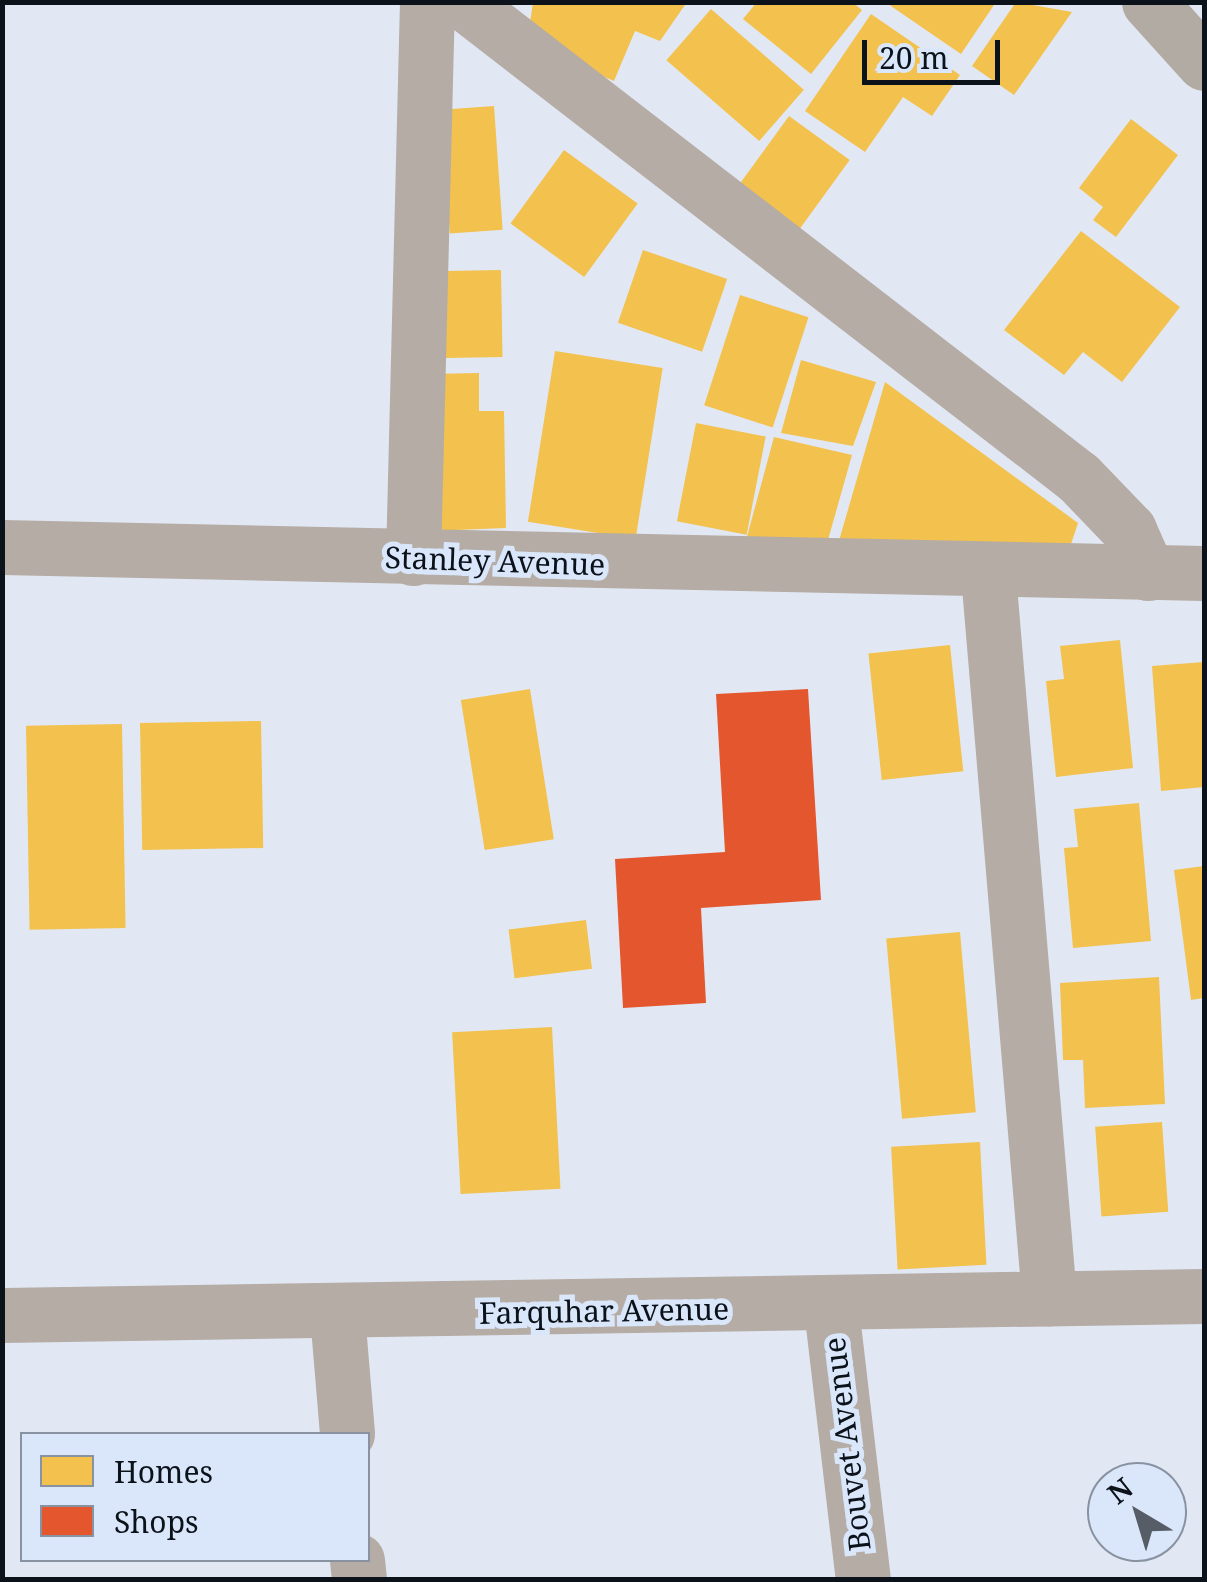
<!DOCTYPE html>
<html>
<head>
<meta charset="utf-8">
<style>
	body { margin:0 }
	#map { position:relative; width:1207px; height:1582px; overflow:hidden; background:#e2e8f3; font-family:"Noto Serif",serif }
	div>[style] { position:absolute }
	.homes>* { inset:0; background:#f2c14e; transform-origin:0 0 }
	.shops>* { inset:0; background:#e4572e }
	.minor>* { height:55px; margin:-27.5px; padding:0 27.5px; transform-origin:27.5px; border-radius:27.5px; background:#b4aca5 }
	.secondary>* { height:55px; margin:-27.5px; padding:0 27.5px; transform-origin:27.5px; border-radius:27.5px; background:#b2aba3 }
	span { translate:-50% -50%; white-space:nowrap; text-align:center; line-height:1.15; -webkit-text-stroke:10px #dae7fb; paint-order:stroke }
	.street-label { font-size:30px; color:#0c121a }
	.frame { position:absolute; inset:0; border:5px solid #0c121a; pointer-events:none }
	.legend { position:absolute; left:20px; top:1432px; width:350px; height:130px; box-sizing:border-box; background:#dae7fb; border:2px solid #8892a1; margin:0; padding:12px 18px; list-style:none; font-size:30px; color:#0c121a }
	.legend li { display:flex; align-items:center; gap:20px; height:50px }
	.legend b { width:50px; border:2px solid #8892a1 }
	.north { position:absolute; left:1087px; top:1462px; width:100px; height:100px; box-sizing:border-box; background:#dae7fb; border:2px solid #8892a1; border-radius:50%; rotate:322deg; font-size:28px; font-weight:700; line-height:40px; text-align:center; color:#0c121a }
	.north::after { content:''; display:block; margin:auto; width:35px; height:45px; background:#575d66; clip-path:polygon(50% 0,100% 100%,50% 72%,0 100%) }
	.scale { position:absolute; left:862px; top:40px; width:138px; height:45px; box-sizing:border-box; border:5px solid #0c121a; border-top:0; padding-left:12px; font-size:30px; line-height:35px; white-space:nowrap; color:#0c121a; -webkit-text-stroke:8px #dae7fb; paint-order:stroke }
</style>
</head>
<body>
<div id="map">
	<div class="homes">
		<i style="clip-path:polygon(533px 2px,687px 2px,660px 41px,635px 31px,614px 81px,527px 44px)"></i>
		<i style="clip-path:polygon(757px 2px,852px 2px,862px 10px,811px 74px,743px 19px)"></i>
		<i style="clip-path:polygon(885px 2px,996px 2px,961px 54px)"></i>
		<i style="clip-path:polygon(1016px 2px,1072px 12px,1014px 95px,972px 66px)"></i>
		<i style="left:711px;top:9px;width:123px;height:68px;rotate:41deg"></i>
		<i style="clip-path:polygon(871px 14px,960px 75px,932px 116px,903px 97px,865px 152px,805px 111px)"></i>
		<i style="left:494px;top:106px;width:124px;height:53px;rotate:86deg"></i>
		<i style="left:789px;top:116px;width:75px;height:99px;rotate:36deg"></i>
		<i style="clip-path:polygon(1131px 119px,1178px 155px,1116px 237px,1093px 220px,1103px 207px,1079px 188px)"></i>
		<i style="left:564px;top:150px;width:91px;height:91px;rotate:36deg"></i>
		<i style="clip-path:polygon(1081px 231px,1180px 307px,1122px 382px,1083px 352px,1064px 375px,1004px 330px)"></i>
		<i style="left:643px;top:250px;width:89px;height:77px;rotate:19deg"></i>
		<i style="left:501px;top:270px;width:87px;height:69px;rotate:89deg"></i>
		<i style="left:740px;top:295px;width:72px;height:116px;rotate:18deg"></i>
		<i style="left:555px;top:351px;width:109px;height:173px;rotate:9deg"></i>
		<i style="clip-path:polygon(801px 360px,876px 382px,853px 446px,781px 433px)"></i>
		<i style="clip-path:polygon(479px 373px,479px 411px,504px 411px,506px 528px,431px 531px,429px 374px)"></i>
		<i style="clip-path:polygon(885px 382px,1078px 523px,1067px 556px,836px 551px)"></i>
		<i style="left:696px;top:423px;width:71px;height:100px;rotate:11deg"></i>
		<i style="clip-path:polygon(774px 437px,852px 455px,826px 547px,745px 544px)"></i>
		<i style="clip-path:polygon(1120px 640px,1133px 768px,1056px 777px,1046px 681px,1064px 679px,1060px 646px)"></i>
		<i style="left:950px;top:645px;width:127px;height:82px;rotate:84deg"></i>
		<i style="clip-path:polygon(1204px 662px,1204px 787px,1161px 791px,1152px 666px)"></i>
		<i style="left:530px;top:689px;width:152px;height:70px;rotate:81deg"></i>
		<i style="left:261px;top:721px;width:127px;height:121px;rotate:89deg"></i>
		<i style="left:122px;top:724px;width:204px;height:96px;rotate:89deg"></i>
		<i style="clip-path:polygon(1139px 803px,1151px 941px,1073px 948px,1064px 848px,1078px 847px,1074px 809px)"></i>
		<i style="clip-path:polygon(1204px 866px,1204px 998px,1191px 1000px,1174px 870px)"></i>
		<i style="left:586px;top:920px;width:49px;height:78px;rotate:83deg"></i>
		<i style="left:960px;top:932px;width:181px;height:74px;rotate:85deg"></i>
		<i style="clip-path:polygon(1159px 977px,1165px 1104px,1085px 1108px,1083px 1060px,1063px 1060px,1060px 983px)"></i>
		<i style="left:552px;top:1027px;width:162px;height:100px;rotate:87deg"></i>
		<i style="left:1162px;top:1122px;width:90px;height:67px;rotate:86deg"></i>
		<i style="left:980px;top:1142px;width:123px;height:89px;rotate:87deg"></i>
	</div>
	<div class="shops">
		<i style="clip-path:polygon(808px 689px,821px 900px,701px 908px,706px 1003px,623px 1008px,615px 859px,725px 852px,716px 694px)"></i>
	</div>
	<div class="minor">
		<i style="left:463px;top:2px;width:778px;rotate:37.69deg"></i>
		<i style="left:1079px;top:478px;width:72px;rotate:46.1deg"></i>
		<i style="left:1129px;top:530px;width:47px;rotate:66.2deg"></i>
		<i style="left:2px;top:547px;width:1202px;rotate:1.24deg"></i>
		<i style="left:413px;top:558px;width:556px;rotate:-88.56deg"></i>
		<i style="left:988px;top:574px;width:727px;rotate:85.18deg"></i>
		<i style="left:831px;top:1308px;width:274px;rotate:83.3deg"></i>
		<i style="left:337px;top:1314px;width:120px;rotate:85.2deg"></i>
		<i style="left:2px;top:1315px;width:1202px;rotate:-0.91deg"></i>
		<i style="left:357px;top:1560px;width:20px;rotate:84deg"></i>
	</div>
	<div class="secondary">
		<i style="left:1149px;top:2px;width:82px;rotate:48deg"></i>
	</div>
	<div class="street-label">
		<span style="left:495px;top:561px;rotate:2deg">Stanley Avenue</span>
		<span style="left:604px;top:1311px;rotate:-1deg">Farquhar Avenue</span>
		<span style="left:847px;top:1444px;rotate:-97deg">Bouvet Avenue</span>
	</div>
	<div class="frame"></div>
	<ul class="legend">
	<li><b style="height:28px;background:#f2c14e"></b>Homes</li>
	<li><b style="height:28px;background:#e4572e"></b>Shops</li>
	</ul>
	<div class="north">N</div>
	<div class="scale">20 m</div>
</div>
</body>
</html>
